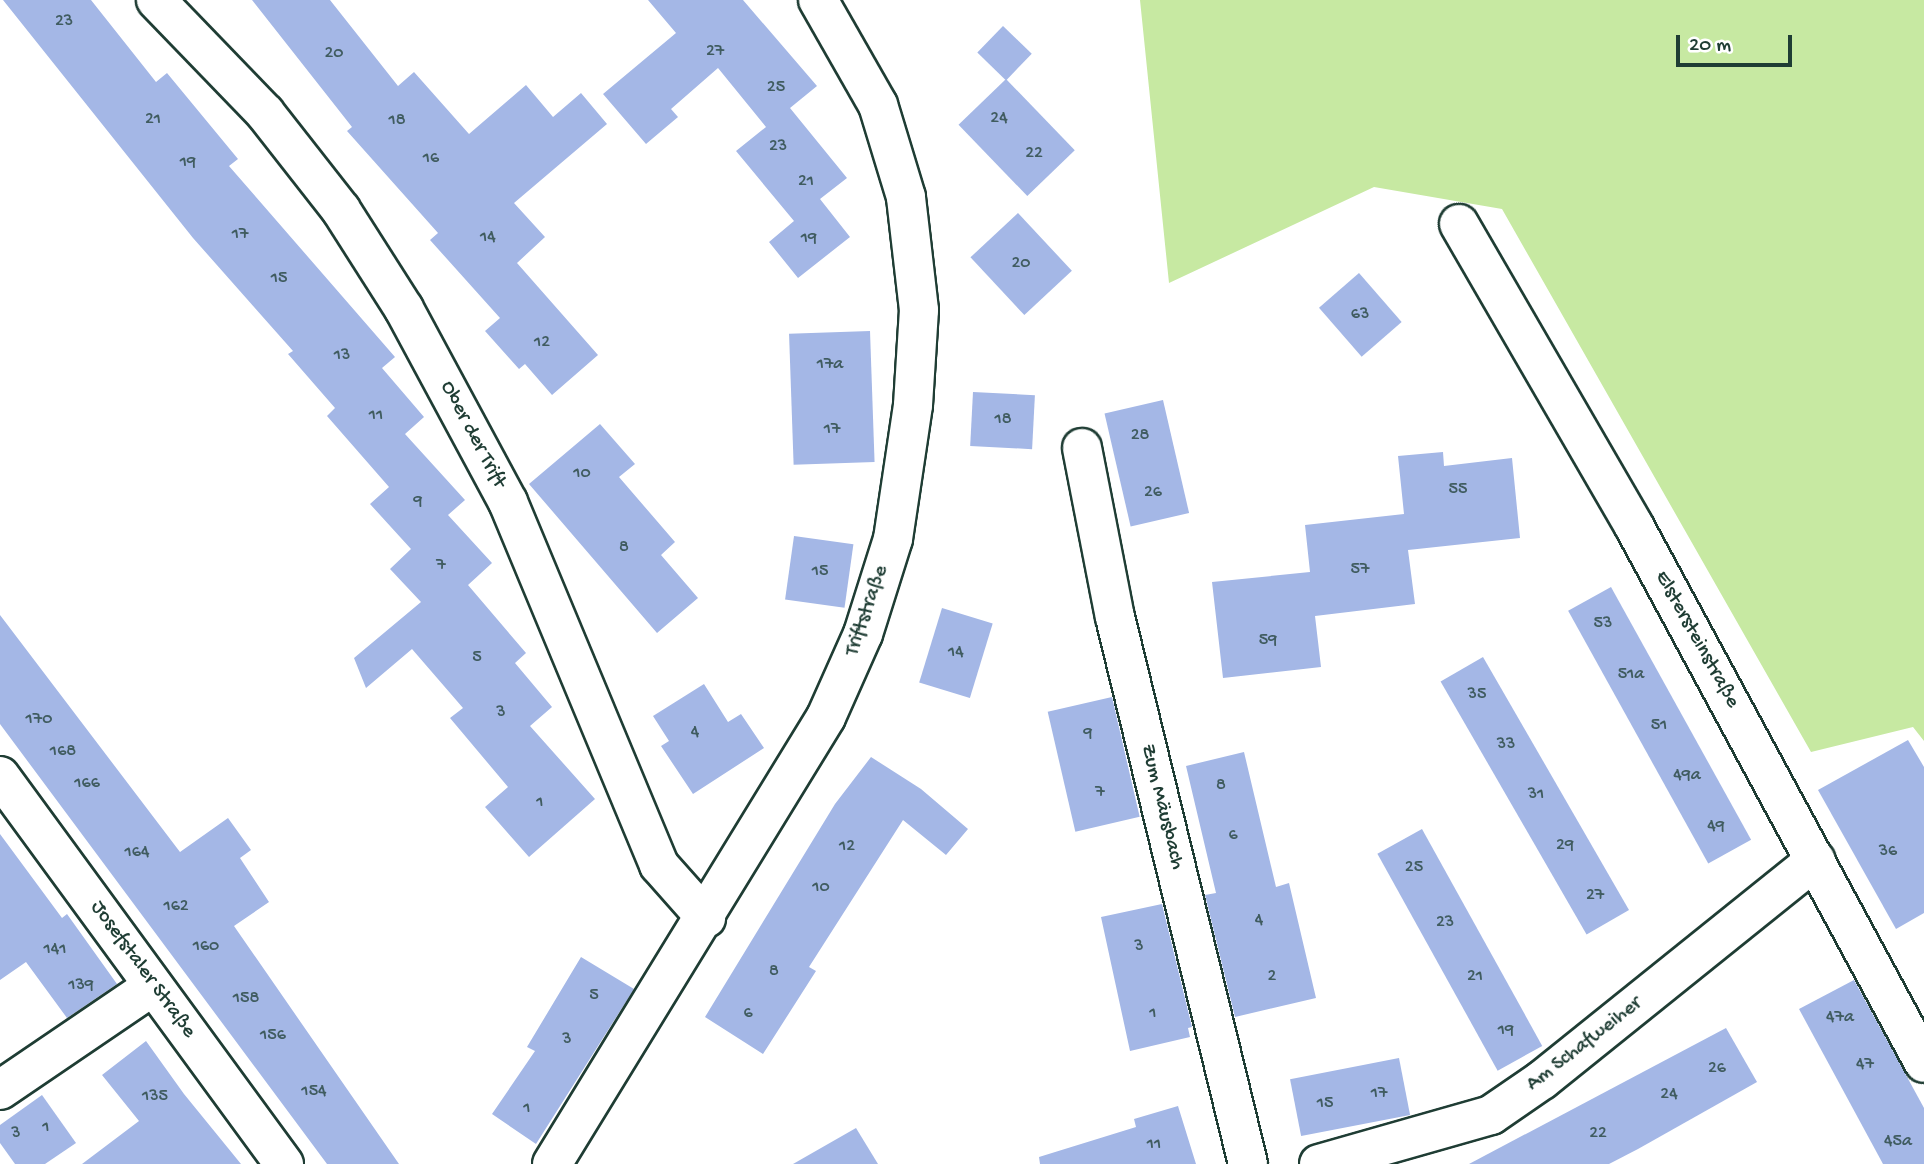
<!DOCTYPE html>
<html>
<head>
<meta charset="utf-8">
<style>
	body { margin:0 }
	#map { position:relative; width:1924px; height:1164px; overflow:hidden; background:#fff; font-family:"Gochi Hand",sans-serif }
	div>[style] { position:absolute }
	.green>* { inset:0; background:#c7e9a2 }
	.building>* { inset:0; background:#a4b7e6; transform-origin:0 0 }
	.roads { filter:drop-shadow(2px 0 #1f3d34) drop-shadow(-2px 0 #1f3d34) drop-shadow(0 2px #1f3d34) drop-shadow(0 -2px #1f3d34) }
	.minor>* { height:38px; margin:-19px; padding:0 19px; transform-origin:19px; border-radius:19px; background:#fff }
	.tertiary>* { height:38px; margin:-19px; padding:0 19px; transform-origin:19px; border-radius:19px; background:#fff }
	span { translate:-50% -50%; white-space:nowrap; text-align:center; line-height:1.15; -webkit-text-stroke:5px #fff; paint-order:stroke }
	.number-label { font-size:18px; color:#405c60 }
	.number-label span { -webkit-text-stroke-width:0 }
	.street-label { font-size:21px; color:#1f3d34 }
	.scale { position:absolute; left:1676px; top:35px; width:116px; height:32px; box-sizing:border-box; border:4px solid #1f3d34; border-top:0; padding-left:9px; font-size:21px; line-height:24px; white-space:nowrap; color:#1f3d34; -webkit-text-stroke:5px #fff; paint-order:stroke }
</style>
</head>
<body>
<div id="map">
	<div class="green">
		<i style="clip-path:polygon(1140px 0,1924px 0,1924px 741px,1913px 727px,1811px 752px,1502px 209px,1374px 187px,1169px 283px)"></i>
	</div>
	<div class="building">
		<i style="clip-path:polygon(3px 0,91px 0,156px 82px,167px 73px,238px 159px,229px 166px,395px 357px,382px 368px,424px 417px,405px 434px,465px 500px,448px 515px,492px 563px,468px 585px,526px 653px,515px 663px,552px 707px,530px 726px,595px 799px,529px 857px,485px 807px,508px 787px,450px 718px,463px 708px,412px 649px,366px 688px,354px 658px,421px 602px,390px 569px,411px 549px,370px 504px,389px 487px,327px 416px,335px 408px,288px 354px,293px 351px,193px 238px)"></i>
		<i style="clip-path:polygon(252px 0,330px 0,398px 86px,414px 72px,469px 134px,526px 85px,553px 117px,581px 93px,607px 124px,514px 203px,545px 237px,517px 263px,598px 355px,552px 395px,525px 364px,519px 369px,485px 331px,500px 318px,430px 240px,438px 233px,347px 131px,352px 127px)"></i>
		<i style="clip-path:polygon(648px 0,743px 0,817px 86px,790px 108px,847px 178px,820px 199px,850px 237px,798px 278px,769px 242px,794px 221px,736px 151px,766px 127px,718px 68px,671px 109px,678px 117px,646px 144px,603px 94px,676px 33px)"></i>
		<i style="left:1003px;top:26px;width:40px;height:37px;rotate:44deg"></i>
		<i style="left:1006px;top:79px;width:99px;height:66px;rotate:46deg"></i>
		<i style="left:1018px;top:213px;width:79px;height:65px;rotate:47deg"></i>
		<i style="left:1359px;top:273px;width:65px;height:53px;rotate:49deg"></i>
		<i style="left:870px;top:331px;width:131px;height:81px;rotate:88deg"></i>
		<i style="left:973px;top:392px;width:62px;height:54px;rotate:3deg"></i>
		<i style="left:1163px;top:400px;width:116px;height:60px;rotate:77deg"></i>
		<i style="clip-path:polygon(600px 424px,635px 464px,619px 477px,675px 542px,661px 555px,698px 598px,657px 633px,529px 484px)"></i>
		<i style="clip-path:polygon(1443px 452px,1444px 466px,1512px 458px,1520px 538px,1408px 550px,1415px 604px,1315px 616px,1321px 667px,1223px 678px,1212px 582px,1310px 572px,1305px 525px,1404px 514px,1398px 456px)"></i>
		<i style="left:794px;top:536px;width:60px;height:64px;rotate:8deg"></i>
		<i style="left:1611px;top:587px;width:289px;height:49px;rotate:61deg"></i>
		<i style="left:942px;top:608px;width:53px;height:78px;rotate:17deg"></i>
		<i style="clip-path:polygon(0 615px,180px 852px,228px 818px,251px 850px,240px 858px,269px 902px,234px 926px,399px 1164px,327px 1164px,0 724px)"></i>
		<i style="left:1483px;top:657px;width:292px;height:49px;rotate:60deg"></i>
		<i style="clip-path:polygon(704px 684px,728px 722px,741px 714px,764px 748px,693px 794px,661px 746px,669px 741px,653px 716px)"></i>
		<i style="left:1112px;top:697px;width:123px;height:66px;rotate:77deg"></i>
		<i style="clip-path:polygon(1908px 740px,1924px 767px,1924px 913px,1896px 929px,1818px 790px)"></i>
		<i style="clip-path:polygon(1244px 752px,1276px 887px,1289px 883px,1316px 998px,1235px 1017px,1205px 895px,1216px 893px,1186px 766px)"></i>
		<i style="clip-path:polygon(871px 757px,921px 789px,968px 829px,946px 855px,903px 820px,809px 967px,816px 971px,763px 1054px,705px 1017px,835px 804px)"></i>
		<i style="left:1422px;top:829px;width:248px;height:51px;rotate:61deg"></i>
		<i style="clip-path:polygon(0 834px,62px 918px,67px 914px,117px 984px,67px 1018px,26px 962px,0 980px)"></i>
		<i style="clip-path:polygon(1162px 904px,1192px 1027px,1188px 1028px,1190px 1037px,1130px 1051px,1101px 917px)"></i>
		<i style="clip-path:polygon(581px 957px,634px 989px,536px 1144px,492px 1114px,535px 1051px,527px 1047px)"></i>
		<i style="clip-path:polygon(1854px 980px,1924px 1108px,1924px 1164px,1883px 1164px,1799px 1009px)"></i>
		<i style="clip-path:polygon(1726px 1028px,1757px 1082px,1638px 1149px,1609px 1164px,1469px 1164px)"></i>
		<i style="clip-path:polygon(146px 1041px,184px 1094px,241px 1164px,82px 1164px,139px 1121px,102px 1075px)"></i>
		<i style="left:1399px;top:1058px;width:58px;height:111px;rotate:79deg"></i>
		<i style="clip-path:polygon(42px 1095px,76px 1143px,45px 1164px,15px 1164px,0 1143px,0 1125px)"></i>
		<i style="clip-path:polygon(1178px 1106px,1196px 1164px,1040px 1164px,1039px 1157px,1136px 1127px,1134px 1119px)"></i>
		<i style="clip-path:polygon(856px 1128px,878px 1164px,793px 1164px)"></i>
	</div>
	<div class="roads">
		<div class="minor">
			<i style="left:156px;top:0;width:157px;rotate:46deg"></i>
			<i style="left:265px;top:113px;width:123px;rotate:51.9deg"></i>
			<i style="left:341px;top:210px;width:117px;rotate:57.5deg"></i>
			<i style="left:404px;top:309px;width:219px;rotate:61.7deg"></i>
			<i style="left:508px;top:502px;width:393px;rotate:67.4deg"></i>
			<i style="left:659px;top:865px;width:71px;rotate:48.4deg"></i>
			<i style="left:1459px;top:224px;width:349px;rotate:59.9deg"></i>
			<i style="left:1634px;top:526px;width:610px;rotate:61.63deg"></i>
			<i style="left:1082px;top:448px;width:172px;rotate:79deg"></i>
			<i style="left:1115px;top:617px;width:563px;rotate:76.33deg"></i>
			<i style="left:0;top:1090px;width:185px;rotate:-34.2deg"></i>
			<i style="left:552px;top:1164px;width:524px;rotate:-58.49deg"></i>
			<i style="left:826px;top:717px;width:91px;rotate:-66deg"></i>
			<i style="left:863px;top:634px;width:100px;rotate:-72.5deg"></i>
			<i style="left:893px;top:539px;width:135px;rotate:-81.5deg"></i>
			<i style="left:913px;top:405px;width:95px;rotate:-86.4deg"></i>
			<i style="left:919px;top:310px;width:114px;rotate:-96.6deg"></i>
			<i style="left:906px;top:197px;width:96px;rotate:-106.9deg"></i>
			<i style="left:878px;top:105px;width:121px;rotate:-119.7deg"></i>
			<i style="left:1319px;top:1164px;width:179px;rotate:-15.9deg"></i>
			<i style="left:1491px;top:1115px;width:62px;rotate:-34.5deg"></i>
			<i style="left:1542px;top:1080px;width:351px;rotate:-38.8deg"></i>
		</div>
		<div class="tertiary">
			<i style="left:0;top:776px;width:481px;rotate:53.8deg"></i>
		</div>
	</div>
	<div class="number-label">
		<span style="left:64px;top:22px">23</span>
		<span style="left:715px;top:52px">27</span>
		<span style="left:334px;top:54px">20</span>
		<span style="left:776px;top:88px">25</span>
		<span style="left:999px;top:119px">24</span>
		<span style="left:153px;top:120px">21</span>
		<span style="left:397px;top:121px">18</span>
		<span style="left:778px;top:147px">23</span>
		<span style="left:1034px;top:154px">22</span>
		<span style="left:431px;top:159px">16</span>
		<span style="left:188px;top:163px">19</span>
		<span style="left:806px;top:182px">21</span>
		<span style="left:240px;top:235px">17</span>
		<span style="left:488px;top:238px">14</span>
		<span style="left:809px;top:239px">19</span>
		<span style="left:1021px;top:264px">20</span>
		<span style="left:279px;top:279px">15</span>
		<span style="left:1360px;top:315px">63</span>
		<span style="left:542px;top:343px">12</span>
		<span style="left:342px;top:356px">13</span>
		<span style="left:830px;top:365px">17a</span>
		<span style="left:376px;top:416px">11</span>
		<span style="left:1003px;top:420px">18</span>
		<span style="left:832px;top:430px">17</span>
		<span style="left:1140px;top:436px">28</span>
		<span style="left:582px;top:474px">10</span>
		<span style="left:1458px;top:490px">55</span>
		<span style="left:1153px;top:493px">26</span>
		<span style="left:418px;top:502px">9</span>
		<span style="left:624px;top:548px">8</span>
		<span style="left:441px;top:566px">7</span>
		<span style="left:1360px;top:570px">57</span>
		<span style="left:820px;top:572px">15</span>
		<span style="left:1603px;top:624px">53</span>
		<span style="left:1268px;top:641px">59</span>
		<span style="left:956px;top:653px">14</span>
		<span style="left:477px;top:658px">5</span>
		<span style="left:1631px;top:675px">51a</span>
		<span style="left:1477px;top:695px">35</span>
		<span style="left:501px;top:713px">3</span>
		<span style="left:39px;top:720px">170</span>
		<span style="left:1659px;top:726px">51</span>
		<span style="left:695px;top:733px">4</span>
		<span style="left:1088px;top:734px">9</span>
		<span style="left:1506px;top:745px">33</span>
		<span style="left:63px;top:752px">168</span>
		<span style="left:1687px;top:776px">49a</span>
		<span style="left:87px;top:784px">166</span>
		<span style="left:1221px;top:786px">8</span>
		<span style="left:1100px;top:793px">7</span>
		<span style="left:1536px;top:795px">31</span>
		<span style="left:540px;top:803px">1</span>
		<span style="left:1716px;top:827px">49</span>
		<span style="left:1233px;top:836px">6</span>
		<span style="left:1565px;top:846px">29</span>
		<span style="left:847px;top:847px">12</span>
		<span style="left:1888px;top:852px">36</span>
		<span style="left:137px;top:853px">164</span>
		<span style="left:1414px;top:868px">25</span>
		<span style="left:821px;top:888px">10</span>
		<span style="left:1595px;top:896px">27</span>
		<span style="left:176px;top:907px">162</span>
		<span style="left:1259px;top:921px">4</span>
		<span style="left:1445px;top:923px">23</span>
		<span style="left:206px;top:947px">160</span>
		<span style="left:1139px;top:947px">3</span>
		<span style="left:55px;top:950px">141</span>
		<span style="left:774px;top:972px">8</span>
		<span style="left:1272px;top:977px">2</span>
		<span style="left:1475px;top:977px">21</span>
		<span style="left:81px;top:986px">139</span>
		<span style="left:594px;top:996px">5</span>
		<span style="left:246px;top:999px">158</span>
		<span style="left:748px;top:1014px">6</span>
		<span style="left:1153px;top:1014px">1</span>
		<span style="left:1840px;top:1018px">47a</span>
		<span style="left:1506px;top:1031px">19</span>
		<span style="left:273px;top:1036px">156</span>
		<span style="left:567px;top:1040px">3</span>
		<span style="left:1865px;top:1065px">47</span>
		<span style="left:1717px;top:1069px">26</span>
		<span style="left:314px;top:1092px">154</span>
		<span style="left:1379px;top:1094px">17</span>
		<span style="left:1669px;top:1095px">24</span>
		<span style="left:155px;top:1097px">135</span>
		<span style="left:1325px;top:1104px">15</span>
		<span style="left:527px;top:1109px">1</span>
		<span style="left:46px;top:1128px">1</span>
		<span style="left:16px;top:1134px">3</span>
		<span style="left:1598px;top:1134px">22</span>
		<span style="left:1898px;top:1142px">45a</span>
		<span style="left:1154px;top:1145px">11</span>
	</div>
	<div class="street-label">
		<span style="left:472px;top:435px;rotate:62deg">Ober der Trift</span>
		<span style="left:868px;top:611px;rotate:-71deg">Triftstraße</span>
		<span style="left:1696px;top:640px;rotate:61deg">Elstersteinstraße</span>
		<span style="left:1161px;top:807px;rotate:76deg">Zum Mäusbach</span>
		<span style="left:142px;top:970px;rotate:54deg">Josefstaler Straße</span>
		<span style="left:1585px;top:1045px;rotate:-38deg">Am Schafweiher</span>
	</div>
	<div class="scale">20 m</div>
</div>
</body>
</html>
